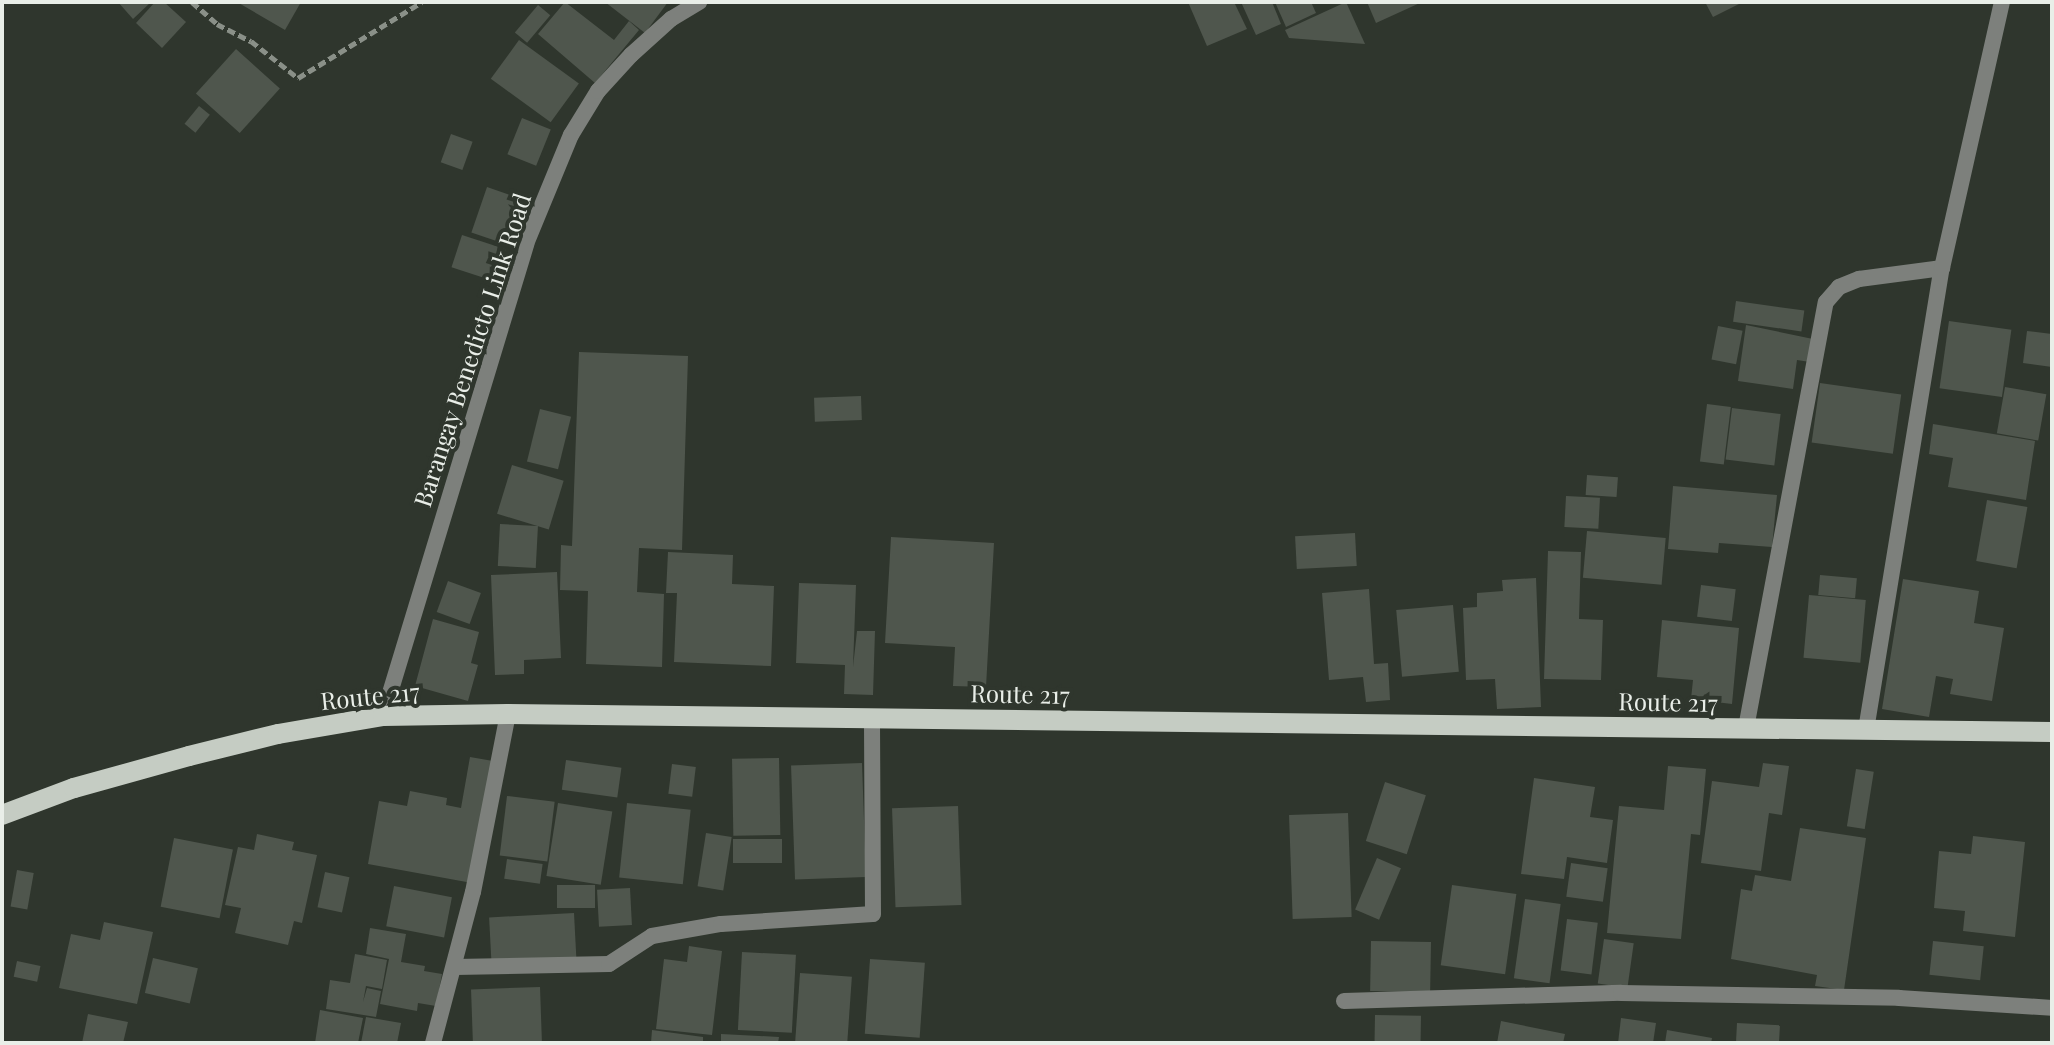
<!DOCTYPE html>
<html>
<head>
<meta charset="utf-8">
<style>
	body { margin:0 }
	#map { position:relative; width:2054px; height:1045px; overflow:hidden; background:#2f362d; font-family:"Playfair Display",serif }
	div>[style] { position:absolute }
	.building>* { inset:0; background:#4f564d; transform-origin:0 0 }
	.path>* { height:5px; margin-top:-2.5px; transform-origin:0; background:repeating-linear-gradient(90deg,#8a9088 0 8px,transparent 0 12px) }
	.minor>* { height:16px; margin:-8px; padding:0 8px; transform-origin:8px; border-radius:8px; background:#7d807c }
	.tertiary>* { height:16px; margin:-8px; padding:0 8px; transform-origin:8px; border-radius:8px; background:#7d807c }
	.primary>* { height:20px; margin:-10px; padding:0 10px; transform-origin:10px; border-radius:10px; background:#c5ccc3 }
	span { translate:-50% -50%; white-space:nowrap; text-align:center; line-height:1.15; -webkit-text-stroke:8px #2f362d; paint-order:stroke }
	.street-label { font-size:24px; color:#e9eee8 }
	.frame { position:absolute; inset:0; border:4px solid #e9eee8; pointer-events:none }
</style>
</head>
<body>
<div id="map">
	<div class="building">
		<i style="clip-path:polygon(118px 2px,151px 2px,133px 19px)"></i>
		<i style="clip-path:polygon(155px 2px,164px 2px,186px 22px,162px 48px,136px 23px)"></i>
		<i style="clip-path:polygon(237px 2px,301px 2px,285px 30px)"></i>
		<i style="clip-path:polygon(565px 2px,614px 40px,629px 21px,639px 30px,595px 83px,538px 34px)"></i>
		<i style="clip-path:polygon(605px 2px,668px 2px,645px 33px)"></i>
		<i style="clip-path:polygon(1188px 2px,1234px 2px,1247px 29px,1207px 46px)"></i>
		<i style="clip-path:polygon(1241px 2px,1272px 2px,1281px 24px,1256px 35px)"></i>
		<i style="clip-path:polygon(1275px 2px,1311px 2px,1316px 13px,1286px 27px)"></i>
		<i style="clip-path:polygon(1346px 2px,1365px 44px,1289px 38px,1285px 30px)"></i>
		<i style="clip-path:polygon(1367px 2px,1422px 2px,1376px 23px)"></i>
		<i style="clip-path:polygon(1705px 2px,1743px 2px,1713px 17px)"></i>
		<i style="left:538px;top:5px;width:16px;height:36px;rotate:40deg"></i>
		<i style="left:519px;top:40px;width:74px;height:48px;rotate:36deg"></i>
		<i style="left:236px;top:49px;width:59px;height:60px;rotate:42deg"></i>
		<i style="left:199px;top:106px;width:14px;height:23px;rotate:39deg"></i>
		<i style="left:522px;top:118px;width:31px;height:39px;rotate:22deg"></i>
		<i style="left:451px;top:134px;width:23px;height:30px;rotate:20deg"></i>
		<i style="left:487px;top:187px;width:39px;height:48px;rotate:19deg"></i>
		<i style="left:462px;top:235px;width:46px;height:34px;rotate:18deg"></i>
		<i style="left:1736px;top:301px;width:69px;height:21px;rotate:8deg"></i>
		<i style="left:1949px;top:321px;width:63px;height:68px;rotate:8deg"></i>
		<i style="clip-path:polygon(1746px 325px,1813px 339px,1810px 362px,1797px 360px,1793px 389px,1738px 381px)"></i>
		<i style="left:1718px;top:326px;width:25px;height:34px;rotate:11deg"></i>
		<i style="clip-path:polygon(2027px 331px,2052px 334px,2052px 367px,2023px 363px)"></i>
		<i style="clip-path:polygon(579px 352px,688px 356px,682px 550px,639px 548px,637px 592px,664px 594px,662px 667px,586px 664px,588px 591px,560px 590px,561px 545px,572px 546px)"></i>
		<i style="left:1820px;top:383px;width:82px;height:60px;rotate:8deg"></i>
		<i style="left:2005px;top:387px;width:42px;height:47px;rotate:10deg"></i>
		<i style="left:861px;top:396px;width:24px;height:47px;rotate:88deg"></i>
		<i style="left:1707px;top:404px;width:24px;height:58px;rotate:7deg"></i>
		<i style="left:1732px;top:408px;width:49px;height:52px;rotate:7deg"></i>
		<i style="left:540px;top:409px;width:32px;height:54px;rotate:14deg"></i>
		<i style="clip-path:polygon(1933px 424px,2035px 441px,2026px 500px,1948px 487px,1953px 458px,1929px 454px)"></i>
		<i style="left:512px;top:465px;width:54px;height:51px;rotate:17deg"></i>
		<i style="left:1587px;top:475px;width:31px;height:20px;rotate:4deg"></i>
		<i style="clip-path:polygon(1673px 486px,1777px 495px,1772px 547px,1719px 543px,1718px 553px,1668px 549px)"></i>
		<i style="left:1566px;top:496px;width:34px;height:31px;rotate:3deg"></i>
		<i style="left:1987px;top:500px;width:41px;height:62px;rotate:10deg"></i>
		<i style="left:500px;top:524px;width:38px;height:42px;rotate:3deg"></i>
		<i style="left:1587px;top:531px;width:79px;height:47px;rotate:5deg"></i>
		<i style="left:1355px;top:533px;width:33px;height:60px;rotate:87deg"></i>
		<i style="clip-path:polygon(891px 537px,994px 543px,986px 687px,953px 686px,955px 647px,885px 643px)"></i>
		<i style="clip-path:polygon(1548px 551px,1581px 552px,1579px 619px,1603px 620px,1601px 680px,1544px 679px)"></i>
		<i style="clip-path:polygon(668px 552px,733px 555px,732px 584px,774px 586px,771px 666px,674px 662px,677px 593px,666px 593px)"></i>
		<i style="clip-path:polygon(557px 572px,561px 658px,524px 660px,524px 674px,495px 675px,491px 575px)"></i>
		<i style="left:1820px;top:575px;width:37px;height:20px;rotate:5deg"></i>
		<i style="clip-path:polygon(1536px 578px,1541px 707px,1497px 709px,1495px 679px,1466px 680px,1463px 608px,1477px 607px,1477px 593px,1503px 591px,1502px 580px)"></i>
		<i style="clip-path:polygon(1903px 579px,1979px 591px,1974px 623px,2004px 628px,1992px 701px,1950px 694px,1953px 679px,1936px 676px,1929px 717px,1882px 709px)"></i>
		<i style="left:448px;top:581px;width:35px;height:33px;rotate:20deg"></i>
		<i style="clip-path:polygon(799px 583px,856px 585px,853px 667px,857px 631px,875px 631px,873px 695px,844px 694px,845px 665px,796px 663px)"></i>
		<i style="left:1701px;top:585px;width:35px;height:32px;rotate:7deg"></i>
		<i style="clip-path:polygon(1369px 589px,1374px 664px,1388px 663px,1390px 700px,1366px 702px,1363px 677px,1329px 680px,1322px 593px)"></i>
		<i style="left:1809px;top:595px;width:57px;height:63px;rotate:5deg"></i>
		<i style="left:1453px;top:605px;width:67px;height:57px;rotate:85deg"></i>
		<i style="clip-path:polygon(433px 619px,479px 632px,471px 663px,478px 665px,468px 701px,415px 686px)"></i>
		<i style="clip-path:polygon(1662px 620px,1739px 628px,1732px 704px,1691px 699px,1693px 680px,1657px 677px)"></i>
		<i style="clip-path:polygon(470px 757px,493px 761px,472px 883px,368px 864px,379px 801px,407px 806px,410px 791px,447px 798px,446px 805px,461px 808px)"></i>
		<i style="left:779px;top:758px;width:77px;height:47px;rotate:89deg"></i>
		<i style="left:566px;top:760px;width:56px;height:30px;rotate:8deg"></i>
		<i style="left:862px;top:763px;width:114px;height:71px;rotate:88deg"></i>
		<i style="clip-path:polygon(1763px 763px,1789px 766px,1782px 815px,1769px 813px,1761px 871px,1701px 863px,1712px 781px,1759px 787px)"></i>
		<i style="left:672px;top:764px;width:24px;height:30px;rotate:7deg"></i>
		<i style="clip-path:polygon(1668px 766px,1706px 769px,1700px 835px,1691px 834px,1681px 939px,1607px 933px,1619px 806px,1664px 810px)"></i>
		<i style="left:1856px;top:769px;width:18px;height:58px;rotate:9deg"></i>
		<i style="clip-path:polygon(1534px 778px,1595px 787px,1590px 817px,1613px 820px,1607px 863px,1567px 857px,1564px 879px,1521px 874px)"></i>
		<i style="left:1385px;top:782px;width:43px;height:62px;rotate:18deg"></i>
		<i style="left:507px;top:796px;width:48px;height:60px;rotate:7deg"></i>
		<i style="left:558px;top:803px;width:55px;height:74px;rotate:9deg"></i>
		<i style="left:627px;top:803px;width:64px;height:75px;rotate:6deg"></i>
		<i style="left:958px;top:806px;width:99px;height:66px;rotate:88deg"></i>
		<i style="left:1348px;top:813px;width:104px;height:59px;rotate:88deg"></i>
		<i style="clip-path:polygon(1800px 828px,1866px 838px,1844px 990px,1815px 986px,1817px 975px,1731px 959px,1741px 889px,1752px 891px,1755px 875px,1791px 881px)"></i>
		<i style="left:706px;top:833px;width:26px;height:54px;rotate:9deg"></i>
		<i style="clip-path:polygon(257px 834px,294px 842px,292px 850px,317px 855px,302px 923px,294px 921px,288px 945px,235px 933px,241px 908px,225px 905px,238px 847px,254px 850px)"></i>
		<i style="clip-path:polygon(1973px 836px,2025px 842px,2015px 937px,1963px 931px,1965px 911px,1934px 908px,1939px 851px,1971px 854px)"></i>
		<i style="left:174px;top:838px;width:60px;height:70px;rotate:11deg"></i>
		<i style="left:782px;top:839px;width:24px;height:49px;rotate:90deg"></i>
		<i style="left:1377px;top:858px;width:26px;height:56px;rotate:23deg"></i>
		<i style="left:507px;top:859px;width:36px;height:20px;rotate:8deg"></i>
		<i style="left:1571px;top:863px;width:37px;height:34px;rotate:8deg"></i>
		<i style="left:17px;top:870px;width:17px;height:37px;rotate:10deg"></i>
		<i style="left:325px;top:872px;width:25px;height:36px;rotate:12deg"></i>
		<i style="left:595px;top:885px;width:23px;height:38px;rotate:90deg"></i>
		<i style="left:1452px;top:885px;width:65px;height:81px;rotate:8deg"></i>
		<i style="left:394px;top:886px;width:59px;height:41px;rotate:11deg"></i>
		<i style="left:630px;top:888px;width:37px;height:33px;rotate:87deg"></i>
		<i style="left:1525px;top:899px;width:36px;height:80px;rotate:8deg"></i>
		<i style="left:574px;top:913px;width:45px;height:85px;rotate:87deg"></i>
		<i style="left:1567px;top:919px;width:31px;height:52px;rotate:7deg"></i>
		<i style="clip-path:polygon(104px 922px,153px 932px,137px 1004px,59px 988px,71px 934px,100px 940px)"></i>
		<i style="clip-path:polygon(370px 928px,406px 934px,401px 962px,425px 966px,424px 971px,442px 974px,436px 1006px,418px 1003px,417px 1011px,380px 1004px,389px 959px,366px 954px)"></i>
		<i style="left:1604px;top:939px;width:30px;height:45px;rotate:8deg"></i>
		<i style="left:1371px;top:941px;width:60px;height:50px;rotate:1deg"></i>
		<i style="left:1933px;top:941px;width:51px;height:34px;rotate:6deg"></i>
		<i style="clip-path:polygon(689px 946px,722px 951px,712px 1035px,656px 1029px,664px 959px,687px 962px)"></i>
		<i style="left:742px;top:952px;width:54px;height:78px;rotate:3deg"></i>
		<i style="clip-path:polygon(355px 954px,387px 960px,382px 989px,366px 986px,363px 1002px,367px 988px,381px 991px,376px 1017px,326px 1009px,330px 980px,350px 983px)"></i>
		<i style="left:153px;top:958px;width:46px;height:36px;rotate:13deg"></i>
		<i style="left:870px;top:959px;width:55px;height:75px;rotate:4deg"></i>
		<i style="left:17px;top:961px;width:24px;height:16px;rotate:12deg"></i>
		<i style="left:800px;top:973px;width:52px;height:70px;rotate:4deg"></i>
		<i style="left:540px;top:987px;width:54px;height:69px;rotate:88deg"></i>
		<i style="clip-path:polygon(320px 1010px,363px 1018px,358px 1043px,315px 1043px)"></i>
		<i style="clip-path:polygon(88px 1014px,128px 1022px,123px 1043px,82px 1043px)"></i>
		<i style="left:1375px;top:1015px;width:46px;height:28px;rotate:1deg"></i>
		<i style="clip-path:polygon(366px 1017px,401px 1023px,397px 1043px,361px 1043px)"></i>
		<i style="clip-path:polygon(1621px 1018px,1656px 1023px,1653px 1043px,1618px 1043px)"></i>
		<i style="clip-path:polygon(1501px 1021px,1565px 1034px,1563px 1043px,1497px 1043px)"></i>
		<i style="left:1737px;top:1023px;width:43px;height:20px;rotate:3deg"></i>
		<i style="clip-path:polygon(652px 1030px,703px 1037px,703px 1043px,651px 1043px)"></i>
		<i style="clip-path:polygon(1667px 1030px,1712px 1038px,1711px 1043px,1665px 1043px)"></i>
		<i style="clip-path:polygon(721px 1034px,779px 1037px,778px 1043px,721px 1043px)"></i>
	</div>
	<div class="path">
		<i style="left:192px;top:2px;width:33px;rotate:41deg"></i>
		<i style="left:217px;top:24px;width:38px;rotate:27deg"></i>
		<i style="left:251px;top:41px;width:60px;rotate:38.2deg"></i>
		<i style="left:298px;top:78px;width:145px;rotate:-31.5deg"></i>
	</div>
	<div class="minor">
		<i style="left:1746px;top:728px;width:433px;rotate:-79.4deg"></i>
		<i style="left:1826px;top:302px;width:20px;rotate:-49deg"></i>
		<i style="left:1839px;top:287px;width:22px;rotate:-22deg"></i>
		<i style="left:1859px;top:279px;width:84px;rotate:-7.5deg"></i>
		<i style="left:1866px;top:730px;width:468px;rotate:-80.7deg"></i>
		<i style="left:1942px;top:268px;width:273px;rotate:-77.3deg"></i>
		<i style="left:455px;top:967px;width:154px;rotate:-1.1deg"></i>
		<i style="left:609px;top:964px;width:51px;rotate:-33.1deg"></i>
		<i style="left:652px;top:936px;width:70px;rotate:-9.9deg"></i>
		<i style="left:721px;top:924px;width:152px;rotate:-3.8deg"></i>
		<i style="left:873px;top:914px;width:196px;rotate:-90.3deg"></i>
		<i style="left:1344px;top:1001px;width:277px;rotate:-1.7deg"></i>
		<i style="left:1621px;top:993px;width:278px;rotate:1deg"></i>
		<i style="left:1899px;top:998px;width:153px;rotate:3.7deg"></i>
		<i style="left:433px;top:1043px;width:156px;rotate:-75.2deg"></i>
		<i style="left:473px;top:892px;width:181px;rotate:-78.9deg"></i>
	</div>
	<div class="tertiary">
		<i style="left:383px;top:716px;width:493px;rotate:-73.1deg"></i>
		<i style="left:526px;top:244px;width:118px;rotate:-67.6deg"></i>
		<i style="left:571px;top:135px;width:52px;rotate:-58.5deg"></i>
		<i style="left:598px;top:91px;width:49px;rotate:-47.5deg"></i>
		<i style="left:631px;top:55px;width:54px;rotate:-42deg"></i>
		<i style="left:671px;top:19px;width:33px;rotate:-31deg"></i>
	</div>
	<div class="primary">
		<i style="left:2px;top:815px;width:77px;rotate:-20.6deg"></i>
		<i style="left:74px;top:788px;width:119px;rotate:-15.5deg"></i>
		<i style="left:189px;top:756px;width:92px;rotate:-13.9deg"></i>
		<i style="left:278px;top:734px;width:107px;rotate:-9.7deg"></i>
		<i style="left:383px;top:716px;width:125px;rotate:-0.9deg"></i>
		<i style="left:508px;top:714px;width:1544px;rotate:0.67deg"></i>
	</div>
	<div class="street-label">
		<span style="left:472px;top:350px;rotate:-72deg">Barangay Benedicto Link Road</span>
		<span style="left:1020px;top:694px;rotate:1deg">Route 217</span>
		<span style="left:370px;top:696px;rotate:-6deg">Route 217</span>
		<span style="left:1668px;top:702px;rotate:1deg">Route 217</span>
	</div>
	<div class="frame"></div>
</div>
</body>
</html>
